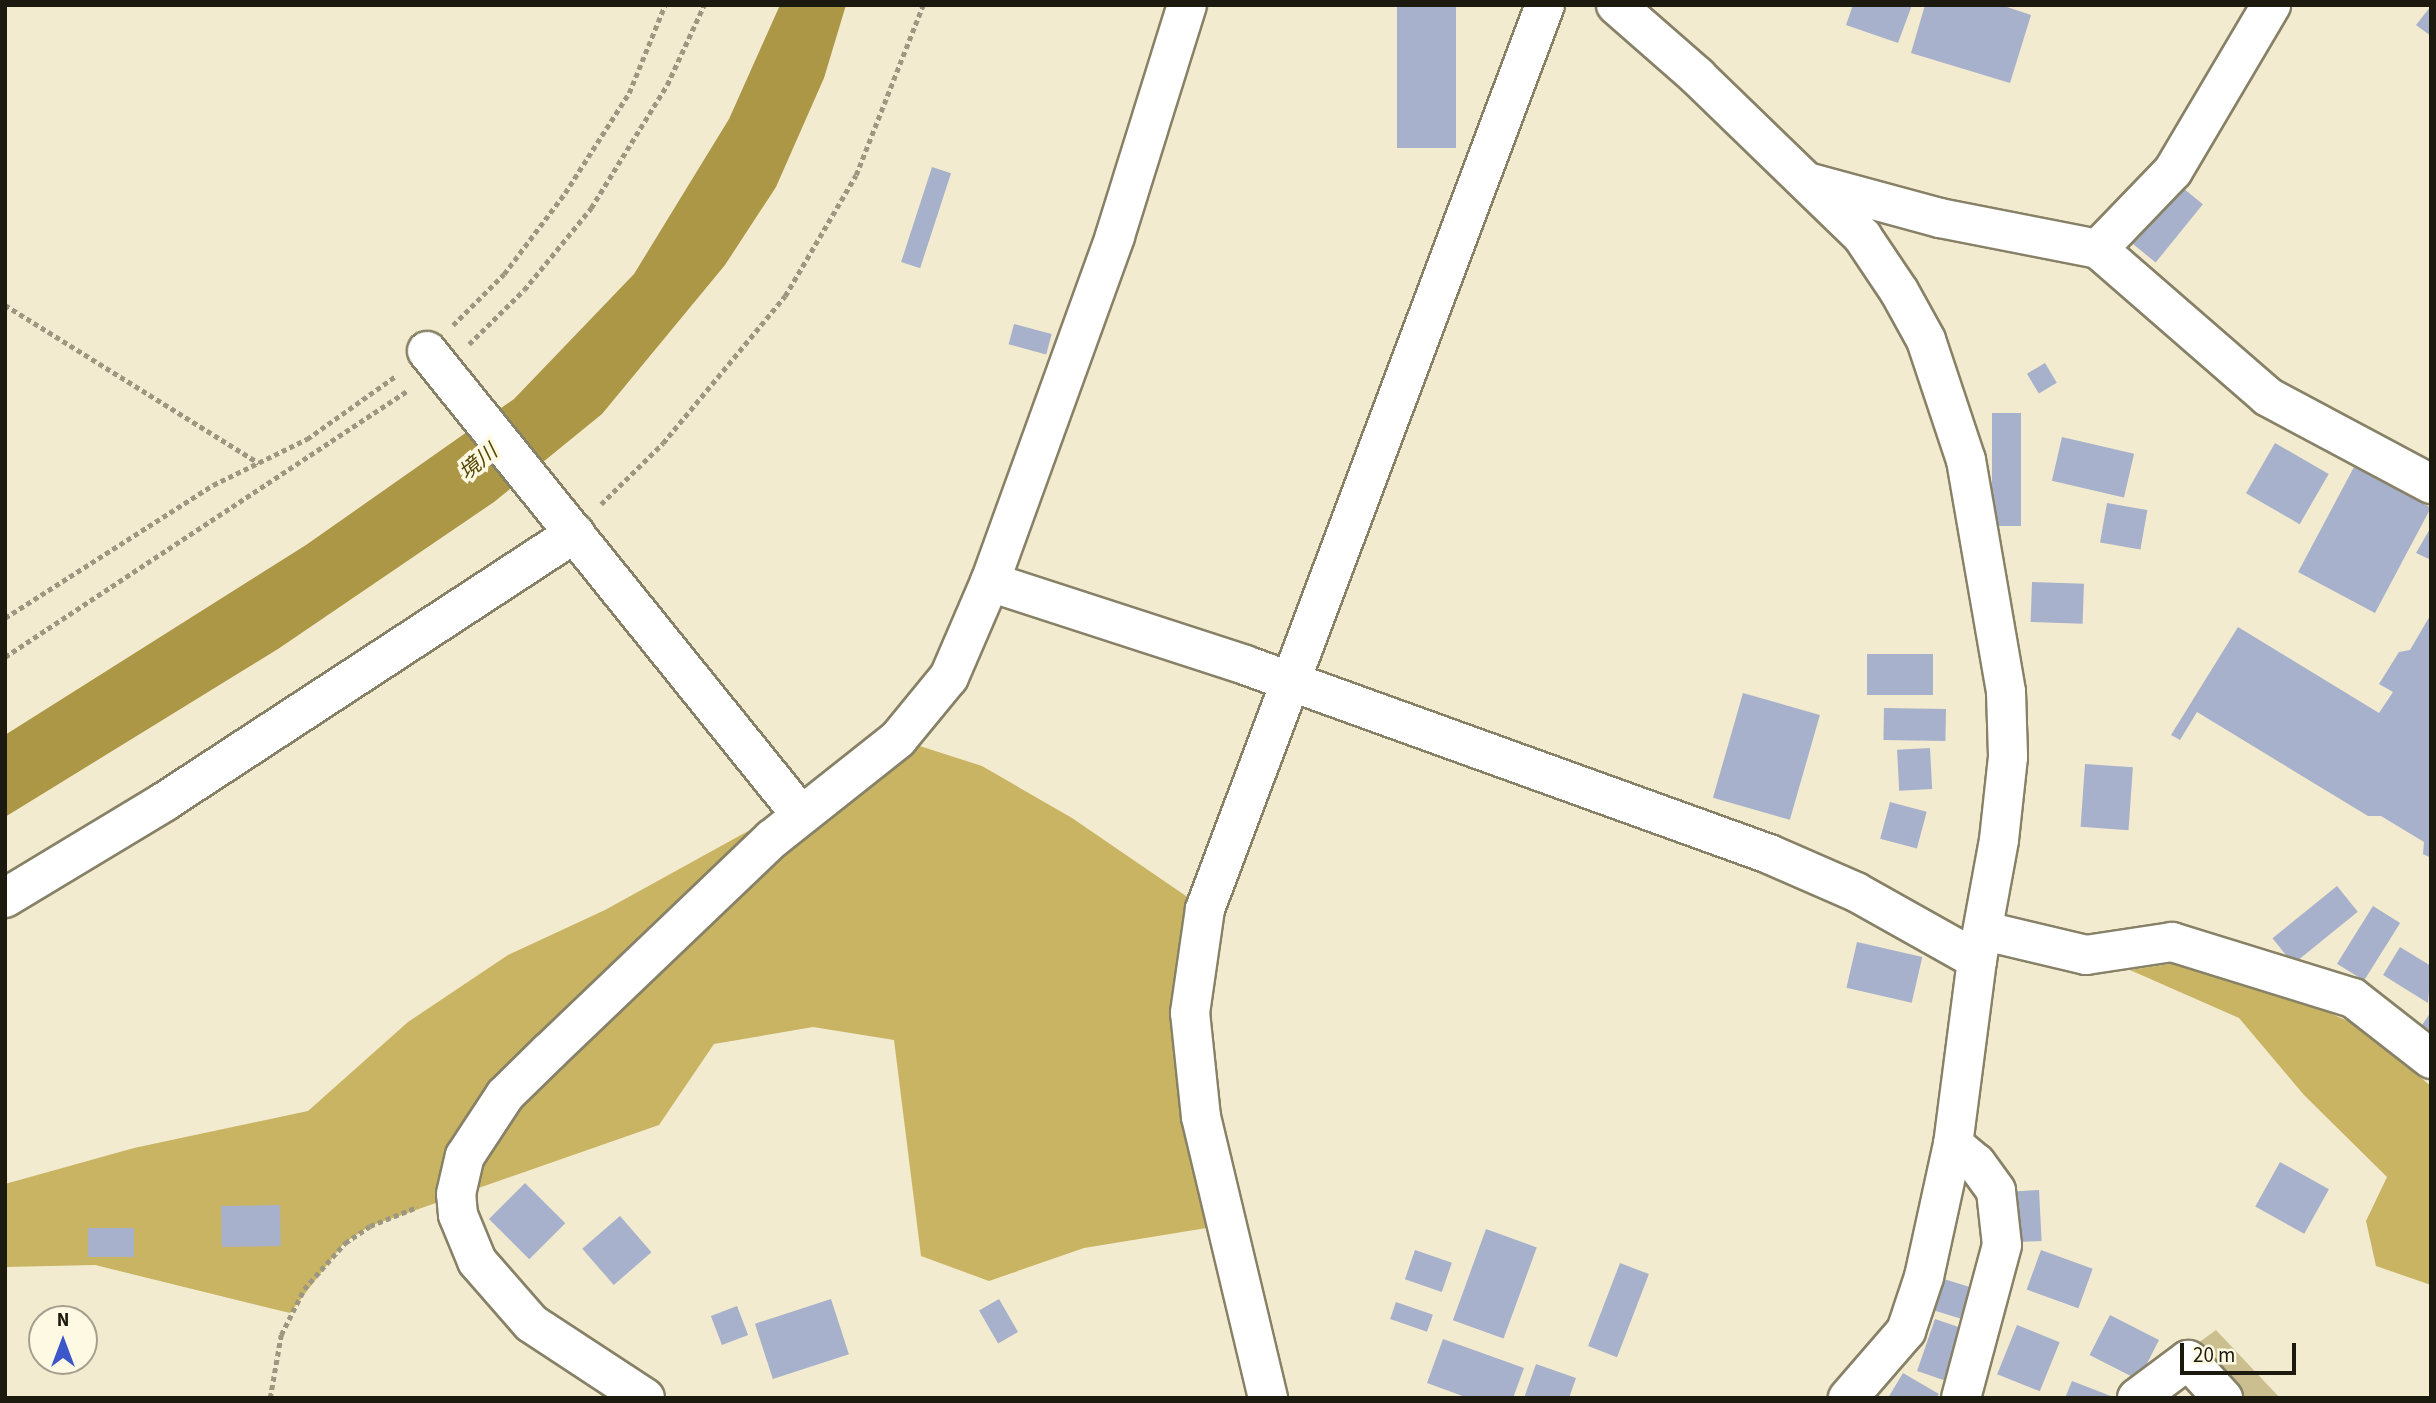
<!DOCTYPE html>
<html>
<head>
<meta charset="utf-8">
<style>
	body { margin:0 }
	#map { position:relative; width:2436px; height:1403px; overflow:hidden; background:#f3ebcf; font-family:"Source Sans 3","Noto Sans JP",sans-serif }
	div>[style] { position:absolute }
	.green>* { inset:0; background:#cbbf90 }
	.forest>* { inset:0; background:#c9b463 }
	.water>* { inset:0; background:#ab9746 }
	.building>* { inset:0; background:#a7b1cb; transform-origin:0 0 }
	.path>* { height:4.5px; margin-top:-2.25px; transform-origin:0; background:repeating-linear-gradient(90deg,#9d9782 0 5px,transparent 0 8.5px) }
	.roads { filter:drop-shadow(2px 0 #878167) drop-shadow(-2px 0 #878167) drop-shadow(0 2px #878167) drop-shadow(0 -2px #878167) }
	.minor>* { height:38px; margin:-19px; padding:0 19px; transform-origin:19px; border-radius:19px; background:#fff }
	span { translate:-50% -50%; white-space:nowrap; text-align:center; line-height:1.15; -webkit-text-stroke:7px #fef9e2; paint-order:stroke }
	.water-label { font-size:21px; color:#544602; font-style:italic }
	.frame { position:absolute; inset:0; border:7px solid #1c190f; pointer-events:none }
	.north { position:absolute; left:28px; top:1305px; width:70px; height:70px; box-sizing:border-box; background:#fef9e2; border:2px solid #a49f8e; border-radius:50%; rotate:0deg; font-size:19px; font-weight:700; line-height:28px; text-align:center; color:#1c190f }
	.north::after { content:''; display:block; margin:auto; width:24px; height:32px; background:#3b57c9; clip-path:polygon(50% 0,100% 100%,50% 72%,0 100%) }
	.scale { position:absolute; left:2180px; top:1343px; width:116px; height:32px; box-sizing:border-box; border:4px solid #1c190f; border-top:0; padding-left:9px; font-size:21px; line-height:24px; white-space:nowrap; color:#1c190f; -webkit-text-stroke:5px #fef9e2; paint-order:stroke }
</style>
</head>
<body>
<div id="map">
	<div class="green">
		<i style="clip-path:polygon(2216px 1330px,2280px 1398px,2234px 1398px,2194px 1346px)"></i>
	</div>
	<div class="forest">
		<i style="clip-path:polygon(898px 739px,982px 766px,1072px 818px,1205px 909px,1190px 1013px,1225px 1225px,1084px 1248px,989px 1281px,921px 1256px,894px 1040px,813px 1027px,714px 1044px,659px 1125px,370px 1226px,344px 1243px,290px 1313px,95px 1265px,5px 1267px,5px 1184px,134px 1148px,308px 1111px,408px 1022px,508px 955px,605px 910px,853px 773px)"></i>
		<i style="clip-path:polygon(2209px 958px,2352px 1023px,2431px 1086px,2431px 1285px,2376px 1266px,2366px 1221px,2387px 1177px,2304px 1095px,2239px 1018px,2130px 970px)"></i>
	</div>
	<div class="water">
		<i style="clip-path:polygon(780px 5px,846px 5px,824px 78px,776px 187px,725px 265px,602px 414px,494px 502px,278px 649px,5px 817px,5px 735px,306px 545px,514px 399px,634px 274px,729px 119px)"></i>
	</div>
	<div class="building">
		<i style="left:1397px;top:5px;width:59px;height:143px"></i>
		<i style="clip-path:polygon(1853px 5px,1912px 5px,1898px 43px,1846px 25px)"></i>
		<i style="clip-path:polygon(1925px 5px,2001px 5px,2031px 15px,2010px 83px,1911px 53px)"></i>
		<i style="clip-path:polygon(2431px 6px,2431px 36px,2416px 25px)"></i>
		<i style="left:932px;top:167px;width:20px;height:100px;rotate:18deg"></i>
		<i style="left:2178px;top:184px;width:32px;height:75px;rotate:39deg"></i>
		<i style="left:1014px;top:324px;width:39px;height:21px;rotate:15deg"></i>
		<i style="left:2045px;top:363px;width:23px;height:21px;rotate:59deg"></i>
		<i style="left:1992px;top:413px;width:29px;height:113px"></i>
		<i style="left:2062px;top:437px;width:74px;height:45px;rotate:13deg"></i>
		<i style="left:2275px;top:443px;width:62px;height:58px;rotate:30deg"></i>
		<i style="left:2354px;top:467px;width:87px;height:119px;rotate:28deg"></i>
		<i style="left:2107px;top:503px;width:41px;height:40px;rotate:10deg"></i>
		<i style="clip-path:polygon(2431px 527px,2431px 560px,2416px 553px)"></i>
		<i style="left:2032px;top:582px;width:52px;height:40px;rotate:2deg"></i>
		<i style="clip-path:polygon(2431px 614px,2431px 858px,2423px 854px,2424px 842px,2381px 816px,2368px 816px,2197px 712px,2180px 740px,2171px 735px,2238px 627px,2379px 713px,2393px 692px,2379px 684px,2399px 652px,2410px 650px)"></i>
		<i style="left:1867px;top:654px;width:66px;height:41px"></i>
		<i style="left:1743px;top:693px;width:80px;height:109px;rotate:16deg"></i>
		<i style="left:1884px;top:708px;width:62px;height:32px;rotate:1deg"></i>
		<i style="left:1930px;top:748px;width:41px;height:33px;rotate:87deg"></i>
		<i style="left:2085px;top:764px;width:48px;height:63px;rotate:4deg"></i>
		<i style="left:1890px;top:802px;width:38px;height:38px;rotate:15deg"></i>
		<i style="left:2337px;top:886px;width:33px;height:83px;rotate:51deg"></i>
		<i style="left:2373px;top:906px;width:32px;height:68px;rotate:32deg"></i>
		<i style="left:1857px;top:942px;width:67px;height:47px;rotate:13deg"></i>
		<i style="clip-path:polygon(2400px 947px,2431px 966px,2428px 1003px,2383px 975px)"></i>
		<i style="clip-path:polygon(2431px 1012px,2431px 1031px,2422px 1025px)"></i>
		<i style="left:2280px;top:1162px;width:56px;height:51px;rotate:29deg"></i>
		<i style="left:525px;top:1183px;width:57px;height:51px;rotate:45deg"></i>
		<i style="left:2039px;top:1190px;width:51px;height:22px;rotate:87deg"></i>
		<i style="left:280px;top:1205px;width:41px;height:59px;rotate:89deg"></i>
		<i style="left:620px;top:1216px;width:48px;height:50px;rotate:49deg"></i>
		<i style="left:88px;top:1228px;width:46px;height:29px"></i>
		<i style="left:1486px;top:1229px;width:54px;height:97px;rotate:20deg"></i>
		<i style="left:1415px;top:1250px;width:39px;height:31px;rotate:19deg"></i>
		<i style="left:2041px;top:1250px;width:55px;height:42px;rotate:20deg"></i>
		<i style="left:1620px;top:1263px;width:31px;height:89px;rotate:21deg"></i>
		<i style="left:1944px;top:1279px;width:27px;height:33px;rotate:17deg"></i>
		<i style="left:831px;top:1299px;width:58px;height:80px;rotate:72deg"></i>
		<i style="left:999px;top:1299px;width:38px;height:23px;rotate:60deg"></i>
		<i style="left:1396px;top:1302px;width:39px;height:18px;rotate:19deg"></i>
		<i style="left:737px;top:1306px;width:31px;height:28px;rotate:69deg"></i>
		<i style="left:2110px;top:1315px;width:55px;height:45px;rotate:27deg"></i>
		<i style="left:1935px;top:1319px;width:28px;height:55px;rotate:19deg"></i>
		<i style="left:2017px;top:1325px;width:46px;height:53px;rotate:22deg"></i>
		<i style="clip-path:polygon(1443px 1339px,1524px 1368px,1513px 1398px,1468px 1398px,1427px 1383px)"></i>
		<i style="clip-path:polygon(1536px 1364px,1576px 1378px,1569px 1398px,1524px 1398px)"></i>
		<i style="clip-path:polygon(1903px 1373px,1939px 1394px,1936px 1398px,1888px 1398px)"></i>
		<i style="clip-path:polygon(2072px 1381px,2116px 1398px,2065px 1398px)"></i>
	</div>
	<div class="path">
		<i style="left:5px;top:305px;width:299px;rotate:31.9deg"></i>
		<i style="left:453px;top:325px;width:72px;rotate:-45deg"></i>
		<i style="left:504px;top:274px;width:101px;rotate:-53deg"></i>
		<i style="left:565px;top:193px;width:119px;rotate:-57.4deg"></i>
		<i style="left:629px;top:93px;width:95px;rotate:-67.8deg"></i>
		<i style="left:469px;top:344px;width:77px;rotate:-44.5deg"></i>
		<i style="left:524px;top:290px;width:106px;rotate:-50.7deg"></i>
		<i style="left:591px;top:208px;width:145px;rotate:-58.3deg"></i>
		<i style="left:667px;top:85px;width:88px;rotate:-65.2deg"></i>
		<i style="left:601px;top:504px;width:87px;rotate:-44.5deg"></i>
		<i style="left:663px;top:443px;width:191px;rotate:-50.3deg"></i>
		<i style="left:785px;top:296px;width:140px;rotate:-59.6deg"></i>
		<i style="left:856px;top:175px;width:183px;rotate:-68.5deg"></i>
		<i style="left:5px;top:618px;width:247px;rotate:-32.6deg"></i>
		<i style="left:213px;top:485px;width:105px;rotate:-26.1deg"></i>
		<i style="left:307px;top:439px;width:110px;rotate:-35.4deg"></i>
		<i style="left:5px;top:657px;width:484px;rotate:-33.5deg"></i>
		<i style="left:270px;top:1398px;width:64px;rotate:-80.1deg"></i>
		<i style="left:281px;top:1335px;width:51px;rotate:-63.4deg"></i>
		<i style="left:304px;top:1289px;width:62px;rotate:-48.3deg"></i>
		<i style="left:345px;top:1243px;width:30px;rotate:-34deg"></i>
		<i style="left:370px;top:1226px;width:51px;rotate:-22deg"></i>
	</div>
	<div class="roads">
		<div class="minor">
			<i style="left:1616px;top:5px;width:108px;rotate:41.2deg"></i>
			<i style="left:1697px;top:76px;width:230px;rotate:44.1deg"></i>
			<i style="left:1862px;top:236px;width:66px;rotate:56.1deg"></i>
			<i style="left:1899px;top:291px;width:56px;rotate:61.1deg"></i>
			<i style="left:1926px;top:340px;width:126px;rotate:71.6deg"></i>
			<i style="left:1966px;top:460px;width:235px;rotate:80.2deg"></i>
			<i style="left:2006px;top:692px;width:65px;rotate:88.2deg"></i>
			<i style="left:2008px;top:757px;width:83px;rotate:96.2deg"></i>
			<i style="left:1999px;top:840px;width:122px;rotate:100.4deg"></i>
			<i style="left:1977px;top:960px;width:186px;rotate:97.4deg"></i>
			<i style="left:1953px;top:1144px;width:136px;rotate:102.3deg"></i>
			<i style="left:1924px;top:1277px;width:57px;rotate:108.4deg"></i>
			<i style="left:1906px;top:1331px;width:89px;rotate:130.9deg"></i>
			<i style="left:1811px;top:183px;width:134px;rotate:15.2deg"></i>
			<i style="left:1940px;top:218px;width:161px;rotate:11.1deg"></i>
			<i style="left:2098px;top:249px;width:225px;rotate:41deg"></i>
			<i style="left:2268px;top:397px;width:185px;rotate:28.1deg"></i>
			<i style="left:2098px;top:249px;width:108px;rotate:-46.1deg"></i>
			<i style="left:2173px;top:171px;width:193px;rotate:-59.4deg"></i>
			<i style="left:427px;top:351px;width:596px;rotate:51.13deg"></i>
			<i style="left:990px;top:582px;width:268px;rotate:18deg"></i>
			<i style="left:1245px;top:665px;width:557px;rotate:19.83deg"></i>
			<i style="left:1769px;top:854px;width:95px;rotate:23.6deg"></i>
			<i style="left:1856px;top:892px;width:139px;rotate:29.3deg"></i>
			<i style="left:5px;top:898px;width:186px;rotate:-31.1deg"></i>
			<i style="left:164px;top:802px;width:491px;rotate:-33.2deg"></i>
			<i style="left:1985px;top:931px;width:104px;rotate:13.4deg"></i>
			<i style="left:2086px;top:955px;width:87px;rotate:-8.6deg"></i>
			<i style="left:2172px;top:942px;width:189px;rotate:17.2deg"></i>
			<i style="left:2353px;top:998px;width:99px;rotate:38deg"></i>
			<i style="left:1953px;top:1144px;width:30px;rotate:40deg"></i>
			<i style="left:1976px;top:1163px;width:34px;rotate:54deg"></i>
			<i style="left:1996px;top:1191px;width:54px;rotate:83.7deg"></i>
			<i style="left:2002px;top:1245px;width:158px;rotate:105deg"></i>
			<i style="left:645px;top:1398px;width:136px;rotate:-146.7deg"></i>
			<i style="left:531px;top:1323px;width:82px;rotate:-131.1deg"></i>
			<i style="left:477px;top:1261px;width:50px;rotate:-112.4deg"></i>
			<i style="left:458px;top:1215px;width:21px;rotate:-95deg"></i>
			<i style="left:456px;top:1194px;width:39px;rotate:-77deg"></i>
			<i style="left:465px;top:1156px;width:73px;rotate:-56.7deg"></i>
			<i style="left:505px;top:1095px;width:63px;rotate:-44.4deg"></i>
			<i style="left:550px;top:1051px;width:307px;rotate:-43.7deg"></i>
			<i style="left:772px;top:839px;width:161px;rotate:-38.4deg"></i>
			<i style="left:898px;top:739px;width:80px;rotate:-50.6deg"></i>
			<i style="left:949px;top:677px;width:103px;rotate:-66.7deg"></i>
			<i style="left:990px;top:582px;width:368px;rotate:-70.1deg"></i>
			<i style="left:1115px;top:236px;width:242px;rotate:-72.7deg"></i>
			<i style="left:1268px;top:1398px;width:289px;rotate:-103.4deg"></i>
			<i style="left:1201px;top:1117px;width:105px;rotate:-96deg"></i>
			<i style="left:1190px;top:1013px;width:105px;rotate:-81.8deg"></i>
			<i style="left:1205px;top:909px;width:966px;rotate:-69.39deg"></i>
			<i style="left:2137px;top:1398px;width:64px;rotate:-36.7deg"></i>
			<i style="left:2188px;top:1360px;width:52px;rotate:47.4deg"></i>
		</div>
	</div>
	<div class="water-label">
		<span style="left:478px;top:462px;rotate:-40deg">境川</span>
	</div>
	<div class="frame"></div>
	<div class="north">N</div>
	<div class="scale">20 m</div>
</div>
</body>
</html>
